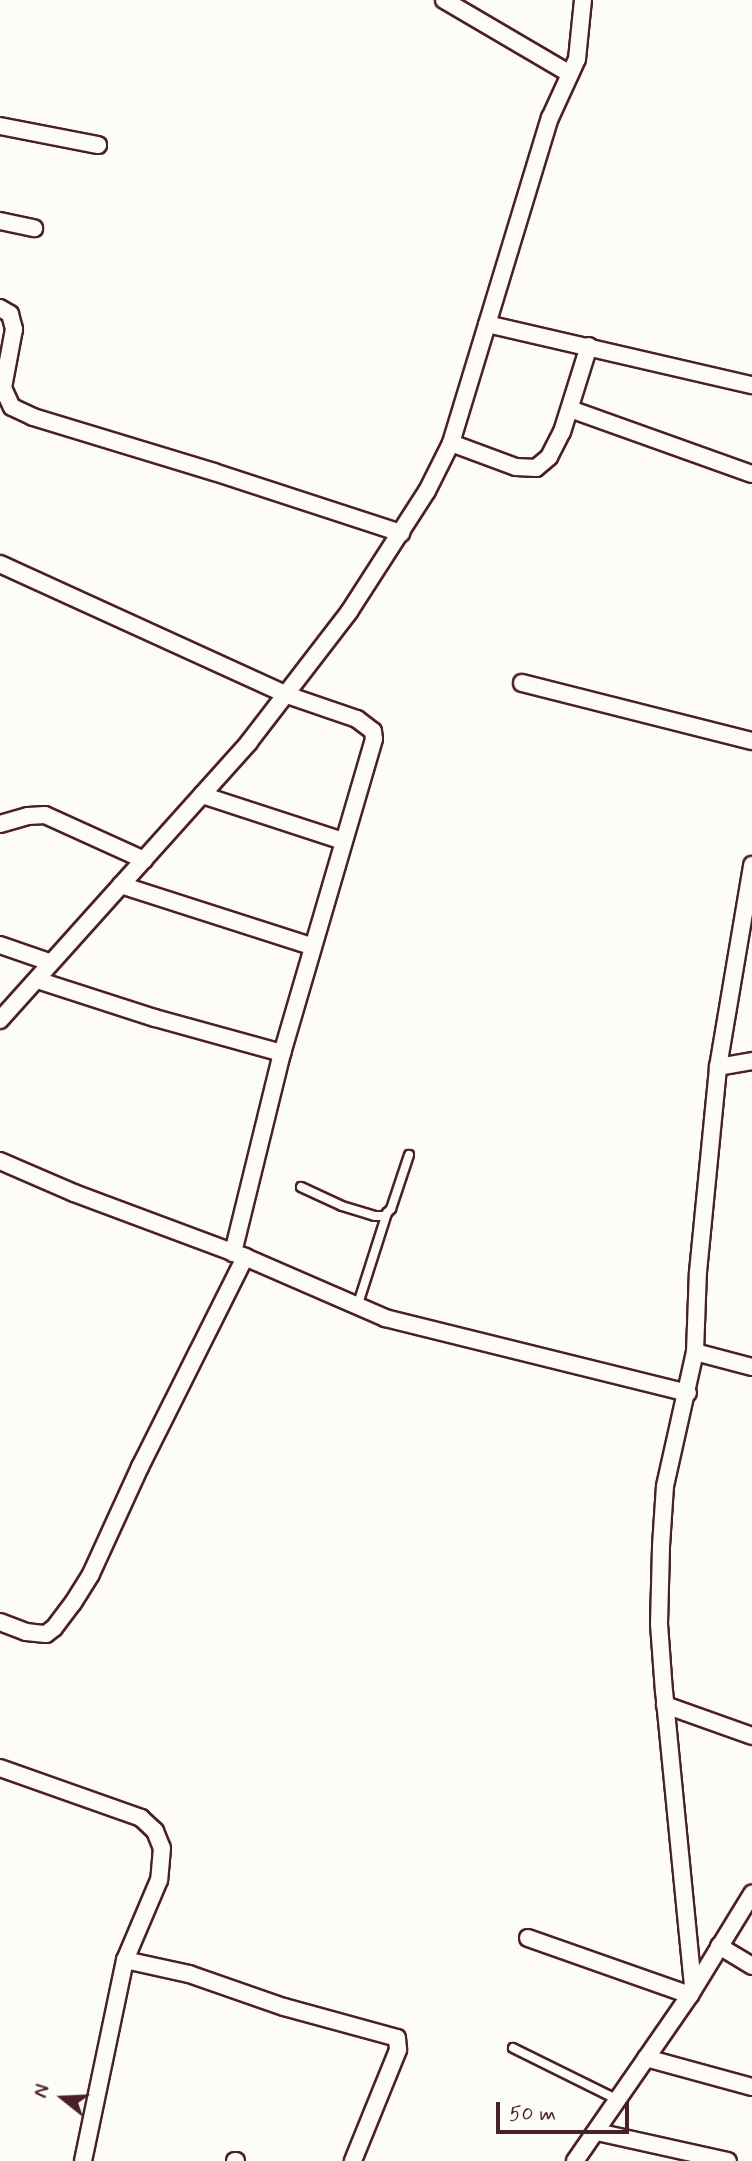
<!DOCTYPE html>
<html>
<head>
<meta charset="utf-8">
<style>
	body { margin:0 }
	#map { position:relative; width:752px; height:2161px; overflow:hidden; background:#fdfcf7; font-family:Mynerve,sans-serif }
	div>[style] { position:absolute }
	.roads { filter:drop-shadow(2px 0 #4a1f2b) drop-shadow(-2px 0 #4a1f2b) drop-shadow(0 2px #4a1f2b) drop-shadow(0 -2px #4a1f2b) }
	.lane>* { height:8px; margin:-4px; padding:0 4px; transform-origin:4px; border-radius:4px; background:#fdfcf7 }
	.street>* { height:16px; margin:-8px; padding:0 8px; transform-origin:8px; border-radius:8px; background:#fdfcf7 }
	span { translate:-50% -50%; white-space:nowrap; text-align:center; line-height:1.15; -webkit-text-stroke:5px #fdfcf7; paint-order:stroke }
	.north { position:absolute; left:28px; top:2063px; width:70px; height:70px; -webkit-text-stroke:5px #fdfcf7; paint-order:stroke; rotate:288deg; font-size:19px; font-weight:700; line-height:28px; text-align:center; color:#4a1f2b }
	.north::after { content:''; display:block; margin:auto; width:24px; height:32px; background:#4a1f2b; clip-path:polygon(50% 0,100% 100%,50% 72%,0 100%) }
	.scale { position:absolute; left:496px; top:2102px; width:133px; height:32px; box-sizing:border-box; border:4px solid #4a1f2b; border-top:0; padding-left:9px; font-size:21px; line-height:24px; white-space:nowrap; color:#4a1f2b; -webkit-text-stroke:5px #fdfcf7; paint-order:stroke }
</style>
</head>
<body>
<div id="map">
	<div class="roads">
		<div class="lane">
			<i style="left:301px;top:1187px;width:45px;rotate:24.9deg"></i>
			<i style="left:342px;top:1206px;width:34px;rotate:17deg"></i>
			<i style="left:375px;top:1216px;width:9px"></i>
			<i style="left:384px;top:1216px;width:10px;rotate:-45deg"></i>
			<i style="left:391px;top:1209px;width:57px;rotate:-71.6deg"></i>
			<i style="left:357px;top:1307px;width:99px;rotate:-72.3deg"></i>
			<i style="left:513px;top:2048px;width:117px;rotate:26.3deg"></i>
		</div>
		<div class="street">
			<i style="left:444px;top:0;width:146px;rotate:30.4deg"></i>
			<i style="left:0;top:126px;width:100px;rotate:11deg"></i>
			<i style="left:0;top:221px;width:35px;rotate:12deg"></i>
			<i style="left:0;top:308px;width:12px;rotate:31deg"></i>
			<i style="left:10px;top:314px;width:16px;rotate:75deg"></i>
			<i style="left:14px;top:329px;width:60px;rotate:100.6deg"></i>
			<i style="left:3px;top:388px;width:21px;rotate:65deg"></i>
			<i style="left:12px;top:407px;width:23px;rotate:25deg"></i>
			<i style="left:33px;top:417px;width:189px;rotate:16.9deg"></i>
			<i style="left:214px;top:472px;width:197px;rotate:18.1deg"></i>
			<i style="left:487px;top:324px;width:272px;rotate:13deg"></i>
			<i style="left:570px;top:409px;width:193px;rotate:19.7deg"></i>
			<i style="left:451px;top:443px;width:69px;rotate:20.3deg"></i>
			<i style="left:516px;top:467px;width:20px;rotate:3deg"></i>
			<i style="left:536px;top:468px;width:17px;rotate:-40deg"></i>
			<i style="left:549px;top:457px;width:28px;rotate:-63deg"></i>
			<i style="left:562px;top:432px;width:90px;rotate:-72.6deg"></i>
			<i style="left:0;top:564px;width:315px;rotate:24.5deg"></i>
			<i style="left:287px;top:695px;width:74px;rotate:18.9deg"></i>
			<i style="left:357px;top:719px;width:20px;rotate:37deg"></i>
			<i style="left:373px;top:731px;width:8px;rotate:83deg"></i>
			<i style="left:374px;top:739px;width:327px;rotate:106.3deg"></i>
			<i style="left:282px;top:1053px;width:206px;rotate:103.8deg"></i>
			<i style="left:522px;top:683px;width:237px;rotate:14.2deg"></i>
			<i style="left:202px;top:795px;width:148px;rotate:18.1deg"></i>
			<i style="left:0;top:824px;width:29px;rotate:-16deg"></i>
			<i style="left:28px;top:816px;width:17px;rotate:-3deg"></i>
			<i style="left:45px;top:815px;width:109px;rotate:24.4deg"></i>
			<i style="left:121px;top:885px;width:200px;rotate:17.8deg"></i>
			<i style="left:0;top:945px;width:52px;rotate:19.1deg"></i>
			<i style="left:37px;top:980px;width:124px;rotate:17.9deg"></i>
			<i style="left:155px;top:1018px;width:132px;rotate:15.4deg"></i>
			<i style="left:0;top:1020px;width:373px;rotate:-48.1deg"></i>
			<i style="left:249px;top:742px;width:164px;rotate:-52.4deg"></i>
			<i style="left:349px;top:612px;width:144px;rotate:-57.2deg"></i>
			<i style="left:427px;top:491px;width:54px;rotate:-63.4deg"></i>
			<i style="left:451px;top:443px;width:340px;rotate:-73.1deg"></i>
			<i style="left:550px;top:118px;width:65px;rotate:-65.4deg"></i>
			<i style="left:577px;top:59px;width:59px;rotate:-84.2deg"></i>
			<i style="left:718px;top:1067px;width:35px;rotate:-10deg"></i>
			<i style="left:0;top:1161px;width:81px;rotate:23.4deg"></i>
			<i style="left:74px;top:1193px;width:183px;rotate:20.5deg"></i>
			<i style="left:245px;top:1257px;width:153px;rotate:23.5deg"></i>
			<i style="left:385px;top:1318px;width:312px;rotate:13.9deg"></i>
			<i style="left:695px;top:1352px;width:59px;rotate:14.7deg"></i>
			<i style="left:0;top:1622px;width:28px;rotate:21deg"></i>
			<i style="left:26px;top:1632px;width:20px;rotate:6deg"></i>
			<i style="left:46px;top:1634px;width:10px;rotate:-37deg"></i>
			<i style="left:54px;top:1628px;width:31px;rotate:-53deg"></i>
			<i style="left:73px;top:1603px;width:34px;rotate:-58deg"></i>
			<i style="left:91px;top:1574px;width:118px;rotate:-65.4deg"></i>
			<i style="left:140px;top:1467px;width:235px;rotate:-63.4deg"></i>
			<i style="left:665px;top:1705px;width:92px;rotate:19.6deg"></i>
			<i style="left:0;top:1768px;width:150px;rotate:19.5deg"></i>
			<i style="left:141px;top:1818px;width:19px;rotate:43deg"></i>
			<i style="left:155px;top:1831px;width:18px;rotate:68deg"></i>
			<i style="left:162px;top:1848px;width:32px;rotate:95deg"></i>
			<i style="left:159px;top:1880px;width:87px;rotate:113deg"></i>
			<i style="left:125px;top:1960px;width:205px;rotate:101.8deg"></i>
			<i style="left:528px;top:1938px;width:172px;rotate:19.4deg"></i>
			<i style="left:719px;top:1946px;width:39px;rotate:31deg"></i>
			<i style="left:125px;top:1960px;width:66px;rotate:12.3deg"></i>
			<i style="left:189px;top:1974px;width:101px;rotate:19.2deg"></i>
			<i style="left:284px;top:2007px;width:117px;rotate:15.3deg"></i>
			<i style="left:397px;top:2038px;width:12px;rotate:85deg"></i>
			<i style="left:398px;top:2050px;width:120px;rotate:112.1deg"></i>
			<i style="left:693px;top:1986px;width:295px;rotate:-95.6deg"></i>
			<i style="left:664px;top:1692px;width:68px;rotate:-94.2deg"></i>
			<i style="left:659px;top:1624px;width:78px;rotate:-88.5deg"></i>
			<i style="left:661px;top:1546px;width:60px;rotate:-86.2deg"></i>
			<i style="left:665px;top:1486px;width:137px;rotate:-77.4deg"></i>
			<i style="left:695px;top:1352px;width:80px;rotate:-87.9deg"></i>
			<i style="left:698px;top:1272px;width:206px;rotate:-84.4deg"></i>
			<i style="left:718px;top:1067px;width:205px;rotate:-80.4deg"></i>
			<i style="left:646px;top:2058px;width:110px;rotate:15.3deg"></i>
			<i style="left:597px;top:2132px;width:134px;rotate:12.5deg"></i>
			<i style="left:235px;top:2161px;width:1px"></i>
			<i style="left:575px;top:2161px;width:202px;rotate:-55.3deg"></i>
			<i style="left:690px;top:1995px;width:119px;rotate:-58.5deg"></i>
		</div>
	</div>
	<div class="north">N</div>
	<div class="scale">50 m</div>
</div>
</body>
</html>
